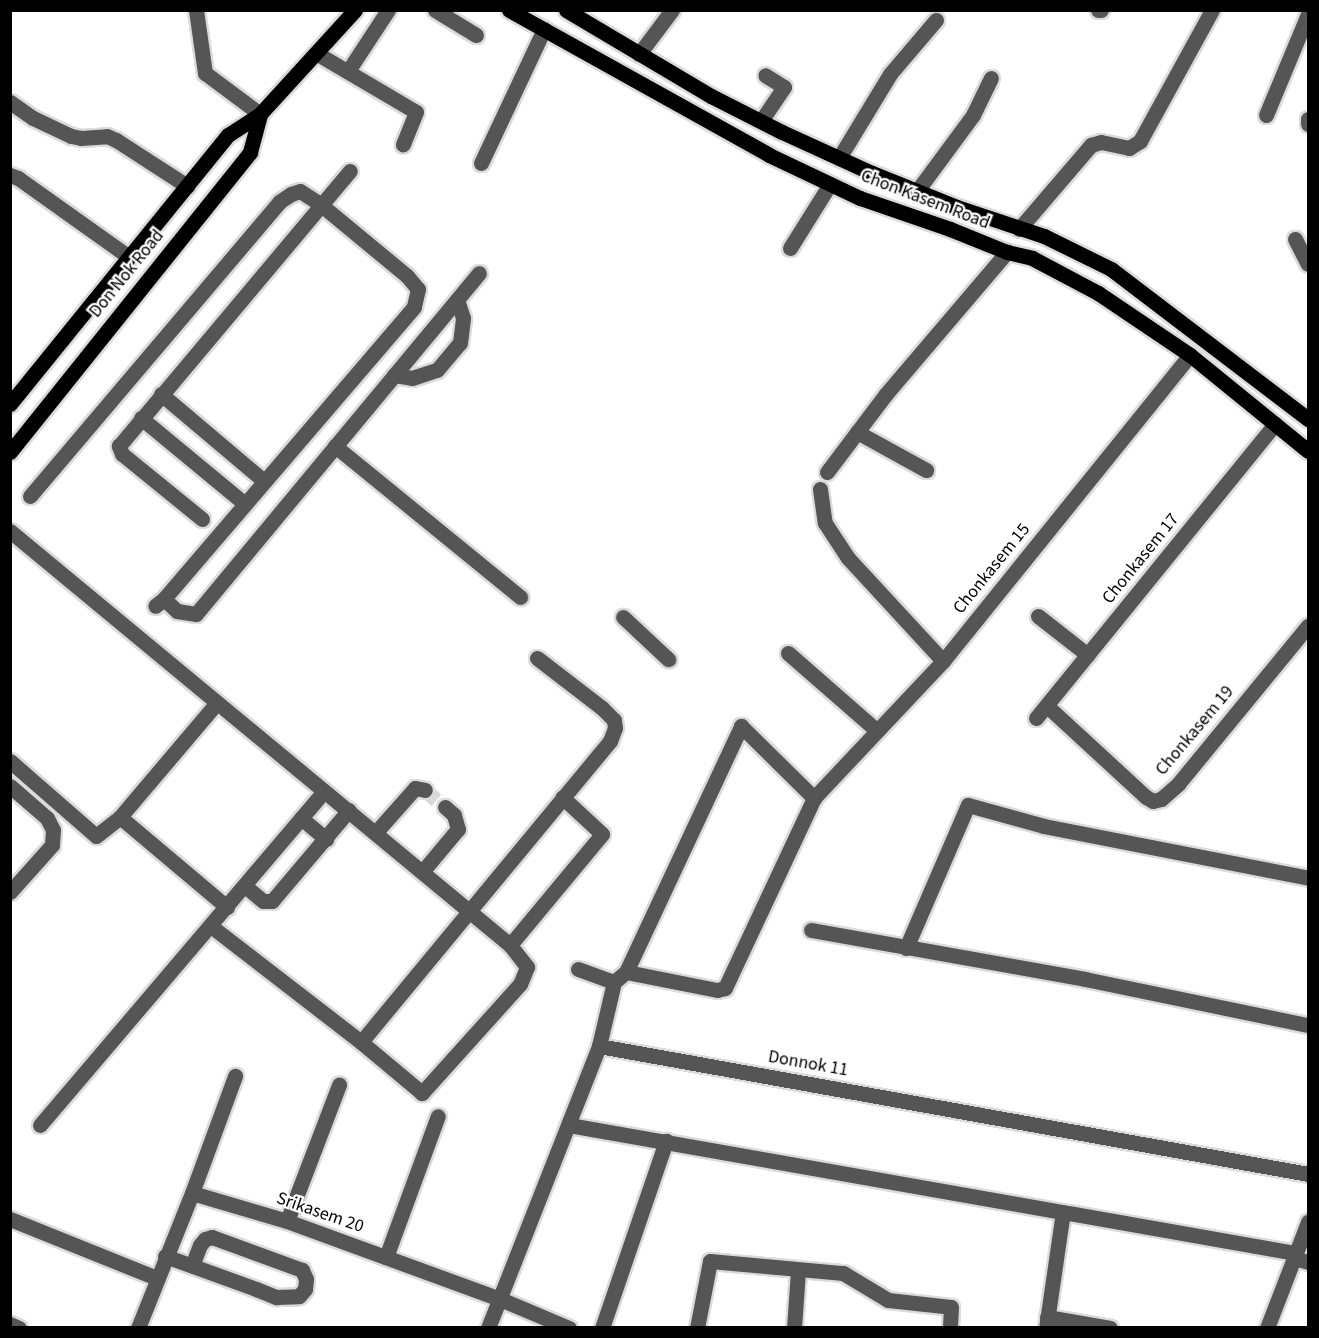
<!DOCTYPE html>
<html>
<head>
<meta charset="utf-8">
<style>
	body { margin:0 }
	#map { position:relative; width:1319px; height:1338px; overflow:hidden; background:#fff; font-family:"Source Sans 3",sans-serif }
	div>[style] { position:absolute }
	.minor-tunnel>* { height:15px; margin-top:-7.5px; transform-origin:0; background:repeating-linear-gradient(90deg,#d9d9d9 0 15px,transparent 0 23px) }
	.roads { filter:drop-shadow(2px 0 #dbdbdb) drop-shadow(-2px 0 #dbdbdb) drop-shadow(0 2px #dbdbdb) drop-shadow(0 -2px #dbdbdb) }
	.minor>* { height:15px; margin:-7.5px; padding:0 7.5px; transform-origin:7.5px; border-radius:7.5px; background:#555 }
	.major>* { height:15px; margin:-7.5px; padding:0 7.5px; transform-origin:7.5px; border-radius:7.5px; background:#000 }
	span { translate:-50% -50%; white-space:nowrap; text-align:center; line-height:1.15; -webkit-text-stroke:4.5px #fff; paint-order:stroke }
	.street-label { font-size:18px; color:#000 }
	.frame { position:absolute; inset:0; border:12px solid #000; pointer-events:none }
</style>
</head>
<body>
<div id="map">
	<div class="minor-tunnel">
		<i style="left:425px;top:790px;width:26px;rotate:40deg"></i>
	</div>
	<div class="roads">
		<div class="minor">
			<i style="left:196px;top:10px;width:64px;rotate:81.9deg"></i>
			<i style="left:205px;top:73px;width:69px;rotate:36.7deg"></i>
			<i style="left:435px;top:10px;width:48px;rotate:31.4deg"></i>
			<i style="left:1098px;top:10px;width:3px"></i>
			<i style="left:316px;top:53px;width:116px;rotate:30.5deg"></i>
			<i style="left:416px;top:112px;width:35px;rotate:112deg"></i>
			<i style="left:639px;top:54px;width:55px;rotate:-53.1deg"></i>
			<i style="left:348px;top:71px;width:73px;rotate:-56.7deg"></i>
			<i style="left:10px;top:102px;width:28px;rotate:35deg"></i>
			<i style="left:33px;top:118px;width:42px;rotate:25.3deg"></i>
			<i style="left:71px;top:136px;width:10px;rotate:11deg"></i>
			<i style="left:81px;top:138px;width:26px;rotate:-4deg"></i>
			<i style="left:107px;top:136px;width:10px;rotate:24deg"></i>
			<i style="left:116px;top:140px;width:85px;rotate:32.9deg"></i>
			<i style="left:1266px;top:115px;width:109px;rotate:-67.4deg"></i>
			<i style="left:1308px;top:119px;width:5px;rotate:90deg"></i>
			<i style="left:761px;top:121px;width:41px;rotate:-55.9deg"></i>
			<i style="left:784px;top:87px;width:22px;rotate:-148deg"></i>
			<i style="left:839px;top:158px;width:98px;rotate:-58.7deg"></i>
			<i style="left:890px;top:74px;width:71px;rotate:-49.6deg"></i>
			<i style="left:481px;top:163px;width:148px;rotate:-64.8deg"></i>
			<i style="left:10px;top:175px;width:9px;rotate:21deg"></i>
			<i style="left:18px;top:178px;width:136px;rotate:35.4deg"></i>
			<i style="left:917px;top:191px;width:94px;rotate:-53.6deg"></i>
			<i style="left:973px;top:115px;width:41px;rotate:-64.1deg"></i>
			<i style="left:1019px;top:229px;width:111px;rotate:-49.4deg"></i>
			<i style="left:1091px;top:145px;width:10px;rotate:-17deg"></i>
			<i style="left:1101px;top:142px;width:29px;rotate:12deg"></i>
			<i style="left:1129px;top:148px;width:13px;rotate:-32deg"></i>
			<i style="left:1140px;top:141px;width:149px;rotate:-61.2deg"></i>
			<i style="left:1295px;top:239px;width:28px;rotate:63deg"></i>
			<i style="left:790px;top:248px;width:75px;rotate:-58deg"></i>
			<i style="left:394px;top:375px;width:18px;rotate:9deg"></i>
			<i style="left:412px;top:378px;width:26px;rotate:-18deg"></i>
			<i style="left:437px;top:370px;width:35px;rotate:-50deg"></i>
			<i style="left:460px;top:343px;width:25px;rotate:-83deg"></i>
			<i style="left:463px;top:318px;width:19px;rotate:-108deg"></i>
			<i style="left:161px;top:394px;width:135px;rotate:40.2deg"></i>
			<i style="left:141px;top:418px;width:135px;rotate:39.6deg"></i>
			<i style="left:857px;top:432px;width:79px;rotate:28.8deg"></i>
			<i style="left:335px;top:446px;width:239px;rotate:39.2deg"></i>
			<i style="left:827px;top:472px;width:98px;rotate:-52.9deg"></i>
			<i style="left:886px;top:394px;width:187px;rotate:-49.6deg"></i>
			<i style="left:820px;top:489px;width:34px;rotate:82deg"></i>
			<i style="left:825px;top:523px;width:42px;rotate:56.7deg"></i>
			<i style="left:848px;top:558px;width:140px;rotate:47.3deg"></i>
			<i style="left:30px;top:496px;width:385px;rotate:-49.7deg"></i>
			<i style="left:279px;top:202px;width:14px;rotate:-34deg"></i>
			<i style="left:291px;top:194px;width:9px;rotate:-18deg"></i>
			<i style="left:300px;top:191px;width:24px;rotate:33deg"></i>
			<i style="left:320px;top:204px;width:113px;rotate:39.6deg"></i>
			<i style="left:407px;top:276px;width:17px;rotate:50deg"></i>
			<i style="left:418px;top:289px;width:18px;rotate:103deg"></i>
			<i style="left:414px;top:307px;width:384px;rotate:130.6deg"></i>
			<i style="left:164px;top:599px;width:11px;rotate:142deg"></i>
			<i style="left:202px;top:519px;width:103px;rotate:-140.9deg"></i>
			<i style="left:122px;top:454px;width:9px;rotate:-111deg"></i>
			<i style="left:119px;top:446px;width:359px;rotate:-50deg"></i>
			<i style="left:10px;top:531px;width:649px;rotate:39.62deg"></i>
			<i style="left:510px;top:945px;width:28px;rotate:52deg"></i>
			<i style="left:527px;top:967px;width:18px;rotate:112deg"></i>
			<i style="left:520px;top:984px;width:147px;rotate:132deg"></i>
			<i style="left:422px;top:1093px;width:80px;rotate:-140.1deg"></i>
			<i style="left:361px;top:1042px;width:190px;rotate:-142.3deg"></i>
			<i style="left:164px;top:599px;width:18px;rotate:43deg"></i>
			<i style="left:177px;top:611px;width:19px;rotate:9deg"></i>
			<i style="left:196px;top:614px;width:443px;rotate:-50.3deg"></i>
			<i style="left:1038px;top:616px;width:63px;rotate:38deg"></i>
			<i style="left:623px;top:617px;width:62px;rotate:43deg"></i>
			<i style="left:788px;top:653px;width:118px;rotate:41.2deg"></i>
			<i style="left:1047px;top:706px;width:134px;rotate:42.6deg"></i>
			<i style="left:1146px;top:797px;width:8px;rotate:30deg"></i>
			<i style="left:1153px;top:801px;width:8px;rotate:-14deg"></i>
			<i style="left:1161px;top:799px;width:23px;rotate:-41deg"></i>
			<i style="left:1178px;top:784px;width:205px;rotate:-50.6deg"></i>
			<i style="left:1036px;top:718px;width:379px;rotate:-50.9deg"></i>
			<i style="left:741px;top:726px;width:103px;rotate:44.6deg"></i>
			<i style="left:814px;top:798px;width:210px;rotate:115.1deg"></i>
			<i style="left:725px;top:988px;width:8px;rotate:166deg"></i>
			<i style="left:717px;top:990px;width:93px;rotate:-168.8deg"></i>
			<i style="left:626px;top:972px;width:272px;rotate:-64.9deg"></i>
			<i style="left:10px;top:761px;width:114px;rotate:41.1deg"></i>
			<i style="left:96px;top:836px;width:31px;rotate:-38deg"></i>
			<i style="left:120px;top:817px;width:148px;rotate:-49.7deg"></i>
			<i style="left:10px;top:786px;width:49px;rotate:40.9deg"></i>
			<i style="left:47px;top:818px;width:13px;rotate:63deg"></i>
			<i style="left:53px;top:830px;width:15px;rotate:94deg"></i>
			<i style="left:52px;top:845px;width:63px;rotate:131.8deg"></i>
			<i style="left:814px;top:798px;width:188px;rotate:-46.7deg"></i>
			<i style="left:943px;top:661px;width:393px;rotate:-51.1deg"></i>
			<i style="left:120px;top:817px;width:140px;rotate:40.1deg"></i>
			<i style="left:301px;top:818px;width:33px;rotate:40deg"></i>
			<i style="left:376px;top:832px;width:59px;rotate:-48.4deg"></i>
			<i style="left:415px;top:788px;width:10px;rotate:11deg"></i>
			<i style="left:422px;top:872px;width:56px;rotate:-50.1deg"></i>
			<i style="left:458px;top:829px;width:15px;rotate:-106deg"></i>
			<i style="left:454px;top:815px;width:12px;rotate:-138deg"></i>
			<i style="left:245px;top:886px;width:23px;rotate:40deg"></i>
			<i style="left:263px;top:901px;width:9px"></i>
			<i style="left:272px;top:901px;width:119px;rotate:-49.8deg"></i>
			<i style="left:811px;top:930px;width:278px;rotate:10.1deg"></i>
			<i style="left:1085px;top:979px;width:228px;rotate:11.7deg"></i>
			<i style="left:510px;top:945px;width:144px;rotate:-50.3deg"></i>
			<i style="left:602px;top:834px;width:54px;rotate:-137.2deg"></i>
			<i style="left:906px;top:948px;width:156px;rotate:-66.6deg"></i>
			<i style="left:968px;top:805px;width:79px;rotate:15.4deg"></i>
			<i style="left:1044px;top:826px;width:269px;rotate:11.1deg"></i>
			<i style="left:578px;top:969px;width:38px;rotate:20deg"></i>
			<i style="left:361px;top:1042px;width:391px;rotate:-50.4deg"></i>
			<i style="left:610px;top:741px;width:14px;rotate:-69deg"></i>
			<i style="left:615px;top:728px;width:8px;rotate:-97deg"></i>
			<i style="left:614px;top:720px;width:17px;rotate:-135deg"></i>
			<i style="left:602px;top:708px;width:82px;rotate:-142.4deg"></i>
			<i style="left:599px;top:1046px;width:66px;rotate:-76.8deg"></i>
			<i style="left:614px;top:982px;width:16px;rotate:-40deg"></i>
			<i style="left:40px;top:1125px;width:438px;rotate:-49.6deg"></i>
			<i style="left:569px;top:1125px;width:738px;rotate:9.99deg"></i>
			<i style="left:192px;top:1193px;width:125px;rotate:-69.8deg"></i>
			<i style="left:10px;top:1219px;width:158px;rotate:21.9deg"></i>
			<i style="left:287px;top:1221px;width:146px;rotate:-69.1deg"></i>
			<i style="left:165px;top:1256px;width:97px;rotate:19.9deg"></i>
			<i style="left:256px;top:1289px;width:22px;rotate:22deg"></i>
			<i style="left:276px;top:1297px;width:23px;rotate:-2deg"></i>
			<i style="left:299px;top:1296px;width:9px;rotate:-49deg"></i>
			<i style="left:305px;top:1289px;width:10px;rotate:-84deg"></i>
			<i style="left:306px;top:1279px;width:10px;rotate:-114deg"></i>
			<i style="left:302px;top:1270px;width:96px;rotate:-159.9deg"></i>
			<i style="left:212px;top:1237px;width:7px;rotate:164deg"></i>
			<i style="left:205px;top:1239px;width:8px;rotate:130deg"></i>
			<i style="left:200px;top:1245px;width:22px;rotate:111deg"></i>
			<i style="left:386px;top:1257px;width:150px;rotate:-69.8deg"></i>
			<i style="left:1294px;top:1258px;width:15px;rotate:16deg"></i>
			<i style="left:1047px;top:1317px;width:64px;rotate:9.9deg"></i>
			<i style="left:10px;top:1324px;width:10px;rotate:24deg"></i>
			<i style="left:138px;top:1328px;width:145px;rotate:-68.2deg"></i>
			<i style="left:192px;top:1193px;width:99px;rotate:16.4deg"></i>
			<i style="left:287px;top:1221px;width:227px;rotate:20.1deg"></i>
			<i style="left:500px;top:1299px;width:75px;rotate:22.8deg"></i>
			<i style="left:488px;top:1328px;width:303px;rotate:-68.5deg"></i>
			<i style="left:599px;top:1046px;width:720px;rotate:10.23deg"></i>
			<i style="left:602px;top:1328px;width:198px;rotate:-71.1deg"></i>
			<i style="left:697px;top:1328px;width:68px;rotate:-79deg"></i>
			<i style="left:710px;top:1261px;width:134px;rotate:5.2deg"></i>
			<i style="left:843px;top:1273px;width:52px;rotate:31deg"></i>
			<i style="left:888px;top:1300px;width:63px;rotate:6.3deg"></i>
			<i style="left:951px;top:1307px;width:21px;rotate:93deg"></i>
			<i style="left:794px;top:1328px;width:57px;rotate:-86deg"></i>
			<i style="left:1046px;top:1328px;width:117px;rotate:-81.7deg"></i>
			<i style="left:1267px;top:1328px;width:114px;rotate:-68.9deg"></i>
		</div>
		<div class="major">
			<i style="left:509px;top:10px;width:298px;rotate:29.1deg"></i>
			<i style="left:769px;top:155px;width:101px;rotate:25.3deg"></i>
			<i style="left:860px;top:198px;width:95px;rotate:19deg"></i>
			<i style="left:950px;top:229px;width:61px;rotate:22deg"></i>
			<i style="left:1007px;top:252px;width:26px;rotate:13deg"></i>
			<i style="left:1032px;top:258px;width:75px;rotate:27.9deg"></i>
			<i style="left:1098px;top:293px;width:111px;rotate:34deg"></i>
			<i style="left:1190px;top:355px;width:152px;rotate:39.1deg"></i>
			<i style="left:566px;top:10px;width:169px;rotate:30.7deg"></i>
			<i style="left:711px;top:96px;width:80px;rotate:26.9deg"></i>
			<i style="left:782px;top:132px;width:99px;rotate:24.5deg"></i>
			<i style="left:872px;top:173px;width:92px;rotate:21.8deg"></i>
			<i style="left:957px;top:207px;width:92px;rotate:18.4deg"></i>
			<i style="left:1044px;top:236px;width:75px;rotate:26.2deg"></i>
			<i style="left:1111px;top:269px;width:248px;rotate:37.3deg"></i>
			<i style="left:10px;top:404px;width:346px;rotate:-51deg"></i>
			<i style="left:228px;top:135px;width:38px;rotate:-33deg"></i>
			<i style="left:260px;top:114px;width:141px;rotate:-47.6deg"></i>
			<i style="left:10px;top:452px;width:384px;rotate:-51.3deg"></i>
			<i style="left:250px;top:152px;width:39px;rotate:-75deg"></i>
		</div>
	</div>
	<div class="street-label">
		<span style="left:925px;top:200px;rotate:21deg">Chon Kasem Road</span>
		<span style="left:127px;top:274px;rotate:-51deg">Don Nok Road</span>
		<span style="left:1141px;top:559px;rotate:-51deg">Chonkasem 17</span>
		<span style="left:992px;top:569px;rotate:-51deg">Chonkasem 15</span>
		<span style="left:1195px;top:731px;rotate:-50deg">Chonkasem 19</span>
		<span style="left:808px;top:1064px;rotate:10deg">Donnok 11</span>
		<span style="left:320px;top:1213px;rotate:19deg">Srikasem 20</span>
	</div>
	<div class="frame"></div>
</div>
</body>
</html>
